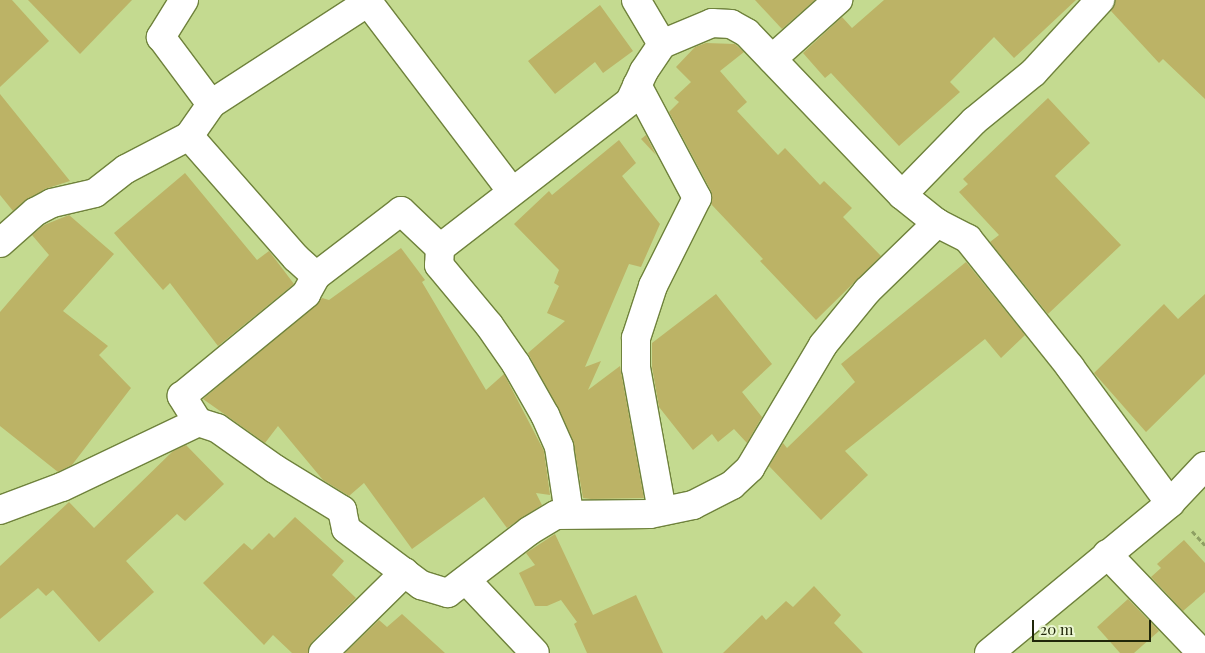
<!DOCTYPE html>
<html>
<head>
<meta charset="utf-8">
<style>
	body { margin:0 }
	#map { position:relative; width:1205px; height:653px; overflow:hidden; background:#c4da90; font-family:"Playfair Display",serif }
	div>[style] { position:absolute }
	.building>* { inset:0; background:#bcb366 }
	.path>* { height:3px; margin-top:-1.5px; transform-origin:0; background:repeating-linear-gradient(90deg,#8e9f63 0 5px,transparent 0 7.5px) }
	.roads { filter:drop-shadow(1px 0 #6f823c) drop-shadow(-1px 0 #6f823c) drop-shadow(0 1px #6f823c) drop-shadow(0 -1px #6f823c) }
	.minor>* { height:28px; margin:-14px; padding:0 14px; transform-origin:14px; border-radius:14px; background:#fff }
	span { translate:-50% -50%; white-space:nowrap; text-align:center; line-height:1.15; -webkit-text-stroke:4px #eaf6d1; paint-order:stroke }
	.scale { position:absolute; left:1032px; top:620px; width:119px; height:22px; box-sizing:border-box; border:2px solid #202709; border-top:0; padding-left:6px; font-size:15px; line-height:18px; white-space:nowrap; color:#202709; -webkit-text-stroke:4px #eaf6d1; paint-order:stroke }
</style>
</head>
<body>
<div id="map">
	<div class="building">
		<i style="clip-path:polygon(0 0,12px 0,49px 41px,0 87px)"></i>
		<i style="clip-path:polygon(28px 0,132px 0,80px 54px)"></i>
		<i style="clip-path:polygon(755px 0,815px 0,782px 29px)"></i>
		<i style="clip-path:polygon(884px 0,1076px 0,1014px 58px,994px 37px,950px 82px,960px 92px,899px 146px,831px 73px,825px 78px,803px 53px,842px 17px,852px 28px)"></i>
		<i style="clip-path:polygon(1115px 0,1205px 0,1205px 99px,1163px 59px,1159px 63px,1111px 11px)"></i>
		<i style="clip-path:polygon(600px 5px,633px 51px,603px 73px,595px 62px,555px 94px,528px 61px)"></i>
		<i style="clip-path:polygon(706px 43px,735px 44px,744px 52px,720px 71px,747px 102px,737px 111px,778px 155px,785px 148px,820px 185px,824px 181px,852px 208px,843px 217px,881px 256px,816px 320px,760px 261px,763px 259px,711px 204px,711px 191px,669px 112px,679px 102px,674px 98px,691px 82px,676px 67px,695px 47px)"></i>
		<i style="clip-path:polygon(0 94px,70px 181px,45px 189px,13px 211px,0 195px)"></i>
		<i style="clip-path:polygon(1048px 98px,1090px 143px,1055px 176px,1121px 245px,1048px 314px,990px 242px,999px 235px,959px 192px,968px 184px,963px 179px)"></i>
		<i style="clip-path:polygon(646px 135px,656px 155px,641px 139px)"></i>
		<i style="clip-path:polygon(619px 140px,636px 163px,622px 176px,660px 224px,641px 267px,629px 264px,585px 367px,601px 361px,588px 390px,620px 366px,644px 498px,591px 499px,583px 498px,573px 441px,528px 353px,565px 321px,547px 313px,559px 286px,554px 283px,559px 270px,514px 224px,549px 191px,552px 195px)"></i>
		<i style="clip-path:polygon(185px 173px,257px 260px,269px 251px,294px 284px,218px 346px,170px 283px,163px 290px,114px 233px)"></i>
		<i style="clip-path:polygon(69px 215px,114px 254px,63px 311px,108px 346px,99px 355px,131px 388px,72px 465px,58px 472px,0 426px,0 312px,49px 255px,32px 235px,44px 225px)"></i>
		<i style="clip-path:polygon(401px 248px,425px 280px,422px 282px,486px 390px,504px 374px,544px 451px,550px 495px,536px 493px,542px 505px,507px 528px,484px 497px,412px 549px,364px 483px,349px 496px,323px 480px,278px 426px,265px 443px,203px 399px,322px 298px,329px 300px)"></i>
		<i style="clip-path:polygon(966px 262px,1025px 335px,1001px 358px,985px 339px,845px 451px,868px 475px,821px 520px,769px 466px,783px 443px,787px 448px,855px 382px,841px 364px)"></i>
		<i style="clip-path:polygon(716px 294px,772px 364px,742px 392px,762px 417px,747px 443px,734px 429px,718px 442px,712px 434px,693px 450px,659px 407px,652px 367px,652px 343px)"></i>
		<i style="clip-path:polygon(1205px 294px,1205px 374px,1146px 432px,1094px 373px,1164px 304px,1178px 319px)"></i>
		<i style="clip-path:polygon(186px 445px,224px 484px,185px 521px,177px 514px,126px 561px,154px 592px,99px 642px,53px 590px,46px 596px,38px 588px,0 619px,0 566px,69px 502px,94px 528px,173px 451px)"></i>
		<i style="clip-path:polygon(295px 517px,344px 561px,332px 575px,356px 598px,312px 642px,308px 653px,292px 653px,273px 635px,264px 645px,203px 583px,244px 543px,252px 550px,269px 533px,274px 538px)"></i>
		<i style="clip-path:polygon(555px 534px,593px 615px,636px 595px,663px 653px,587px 653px,574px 624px,577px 622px,561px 600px,547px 606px,535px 606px,519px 573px,535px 565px,526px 553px)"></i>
		<i style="clip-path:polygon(1184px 540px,1205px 563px,1205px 592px,1183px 611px,1151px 577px,1161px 568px,1157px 564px)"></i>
		<i style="clip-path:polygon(814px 586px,841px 615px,834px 623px,863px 653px,723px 653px,762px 615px,766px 620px,786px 601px,793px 607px)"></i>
		<i style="clip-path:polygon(1128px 599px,1159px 631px,1134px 653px,1120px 653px,1097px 627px)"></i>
		<i style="clip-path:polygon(402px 614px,445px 653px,345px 653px,379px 620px,387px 627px)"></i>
	</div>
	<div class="path">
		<i style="left:1192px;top:531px;width:19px;rotate:47deg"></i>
	</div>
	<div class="roads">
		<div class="minor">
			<i style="left:184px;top:0;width:44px;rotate:121.9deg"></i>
			<i style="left:161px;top:37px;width:84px;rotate:53.3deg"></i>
			<i style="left:636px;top:0;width:51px;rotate:59.4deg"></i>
			<i style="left:772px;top:59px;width:89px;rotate:-41.8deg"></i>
			<i style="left:637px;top:85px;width:128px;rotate:62deg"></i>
			<i style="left:697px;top:198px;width:98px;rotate:116.6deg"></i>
			<i style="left:653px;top:286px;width:55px;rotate:108.1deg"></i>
			<i style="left:636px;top:338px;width:30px;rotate:90deg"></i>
			<i style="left:636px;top:368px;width:145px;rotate:79.7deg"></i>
			<i style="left:902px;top:195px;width:103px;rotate:-45.8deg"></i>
			<i style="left:974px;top:121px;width:77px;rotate:-39.2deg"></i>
			<i style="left:1034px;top:72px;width:98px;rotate:-47.5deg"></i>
			<i style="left:0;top:243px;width:47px;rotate:-41.5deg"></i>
			<i style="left:35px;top:212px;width:19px;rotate:-28deg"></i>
			<i style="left:52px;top:203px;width:44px;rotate:-13.1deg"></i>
			<i style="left:95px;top:193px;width:39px;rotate:-38deg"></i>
			<i style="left:126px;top:169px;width:71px;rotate:-27.6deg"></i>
			<i style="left:440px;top:248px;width:17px;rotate:93deg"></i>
			<i style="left:439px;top:265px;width:78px;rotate:50.2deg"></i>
			<i style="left:489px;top:325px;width:47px;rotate:55.3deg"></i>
			<i style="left:516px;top:364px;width:59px;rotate:60.4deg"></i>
			<i style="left:545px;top:415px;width:35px;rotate:66deg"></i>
			<i style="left:559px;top:447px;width:67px;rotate:81.4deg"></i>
			<i style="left:316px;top:276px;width:27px;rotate:-138deg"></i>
			<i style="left:296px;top:258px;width:162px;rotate:-131.3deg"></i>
			<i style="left:189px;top:136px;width:39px;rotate:-55deg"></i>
			<i style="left:211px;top:104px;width:187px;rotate:-33deg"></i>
			<i style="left:368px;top:2px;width:238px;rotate:52.8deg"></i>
			<i style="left:198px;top:422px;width:31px;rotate:-122deg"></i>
			<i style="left:182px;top:396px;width:161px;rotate:-39.4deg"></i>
			<i style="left:306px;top:294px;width:21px;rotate:-61deg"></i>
			<i style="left:316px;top:276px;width:107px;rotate:-37.4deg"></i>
			<i style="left:401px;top:211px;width:54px;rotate:43.5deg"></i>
			<i style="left:440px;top:248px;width:240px;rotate:-37.7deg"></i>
			<i style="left:630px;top:101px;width:33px;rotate:-65deg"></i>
			<i style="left:644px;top:71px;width:32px;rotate:-56deg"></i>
			<i style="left:662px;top:44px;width:54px;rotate:-22.8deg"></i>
			<i style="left:712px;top:23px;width:19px;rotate:3deg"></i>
			<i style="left:731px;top:24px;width:18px;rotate:29deg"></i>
			<i style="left:747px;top:33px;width:224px;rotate:46.3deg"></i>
			<i style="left:902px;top:195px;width:45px;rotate:38.7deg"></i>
			<i style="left:937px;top:223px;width:35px;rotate:27deg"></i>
			<i style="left:968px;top:239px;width:164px;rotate:51.4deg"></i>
			<i style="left:1070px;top:367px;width:169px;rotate:53.7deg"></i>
			<i style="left:0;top:510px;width:66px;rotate:-20.4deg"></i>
			<i style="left:62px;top:487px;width:151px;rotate:-25.5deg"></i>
			<i style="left:198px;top:422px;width:20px;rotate:18deg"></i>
			<i style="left:217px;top:428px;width:71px;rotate:35.3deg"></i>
			<i style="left:275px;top:469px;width:79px;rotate:31.5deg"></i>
			<i style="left:342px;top:510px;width:19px;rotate:78deg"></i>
			<i style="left:346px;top:529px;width:94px;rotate:36.7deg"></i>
			<i style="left:421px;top:585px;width:28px;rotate:17deg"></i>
			<i style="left:448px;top:593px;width:102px;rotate:-37.4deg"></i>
			<i style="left:529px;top:531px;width:31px;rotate:-31deg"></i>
			<i style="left:556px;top:515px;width:94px;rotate:-0.6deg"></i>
			<i style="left:650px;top:514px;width:44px;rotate:-11.8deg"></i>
			<i style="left:693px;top:505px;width:44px;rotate:-27.1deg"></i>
			<i style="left:732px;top:485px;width:25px;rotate:-43deg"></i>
			<i style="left:750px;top:468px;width:143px;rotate:-59.3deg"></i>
			<i style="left:823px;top:345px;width:70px;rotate:-50.8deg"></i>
			<i style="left:867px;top:291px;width:98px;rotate:-44.2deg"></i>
			<i style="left:1107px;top:554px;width:137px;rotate:46.2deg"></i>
			<i style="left:466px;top:580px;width:100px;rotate:46.6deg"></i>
			<i style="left:323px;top:653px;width:115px;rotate:-44.6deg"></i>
			<i style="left:989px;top:653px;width:235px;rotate:-39.6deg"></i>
			<i style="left:1170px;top:503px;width:51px;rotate:-46.6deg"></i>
		</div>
	</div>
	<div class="scale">20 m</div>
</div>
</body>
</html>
